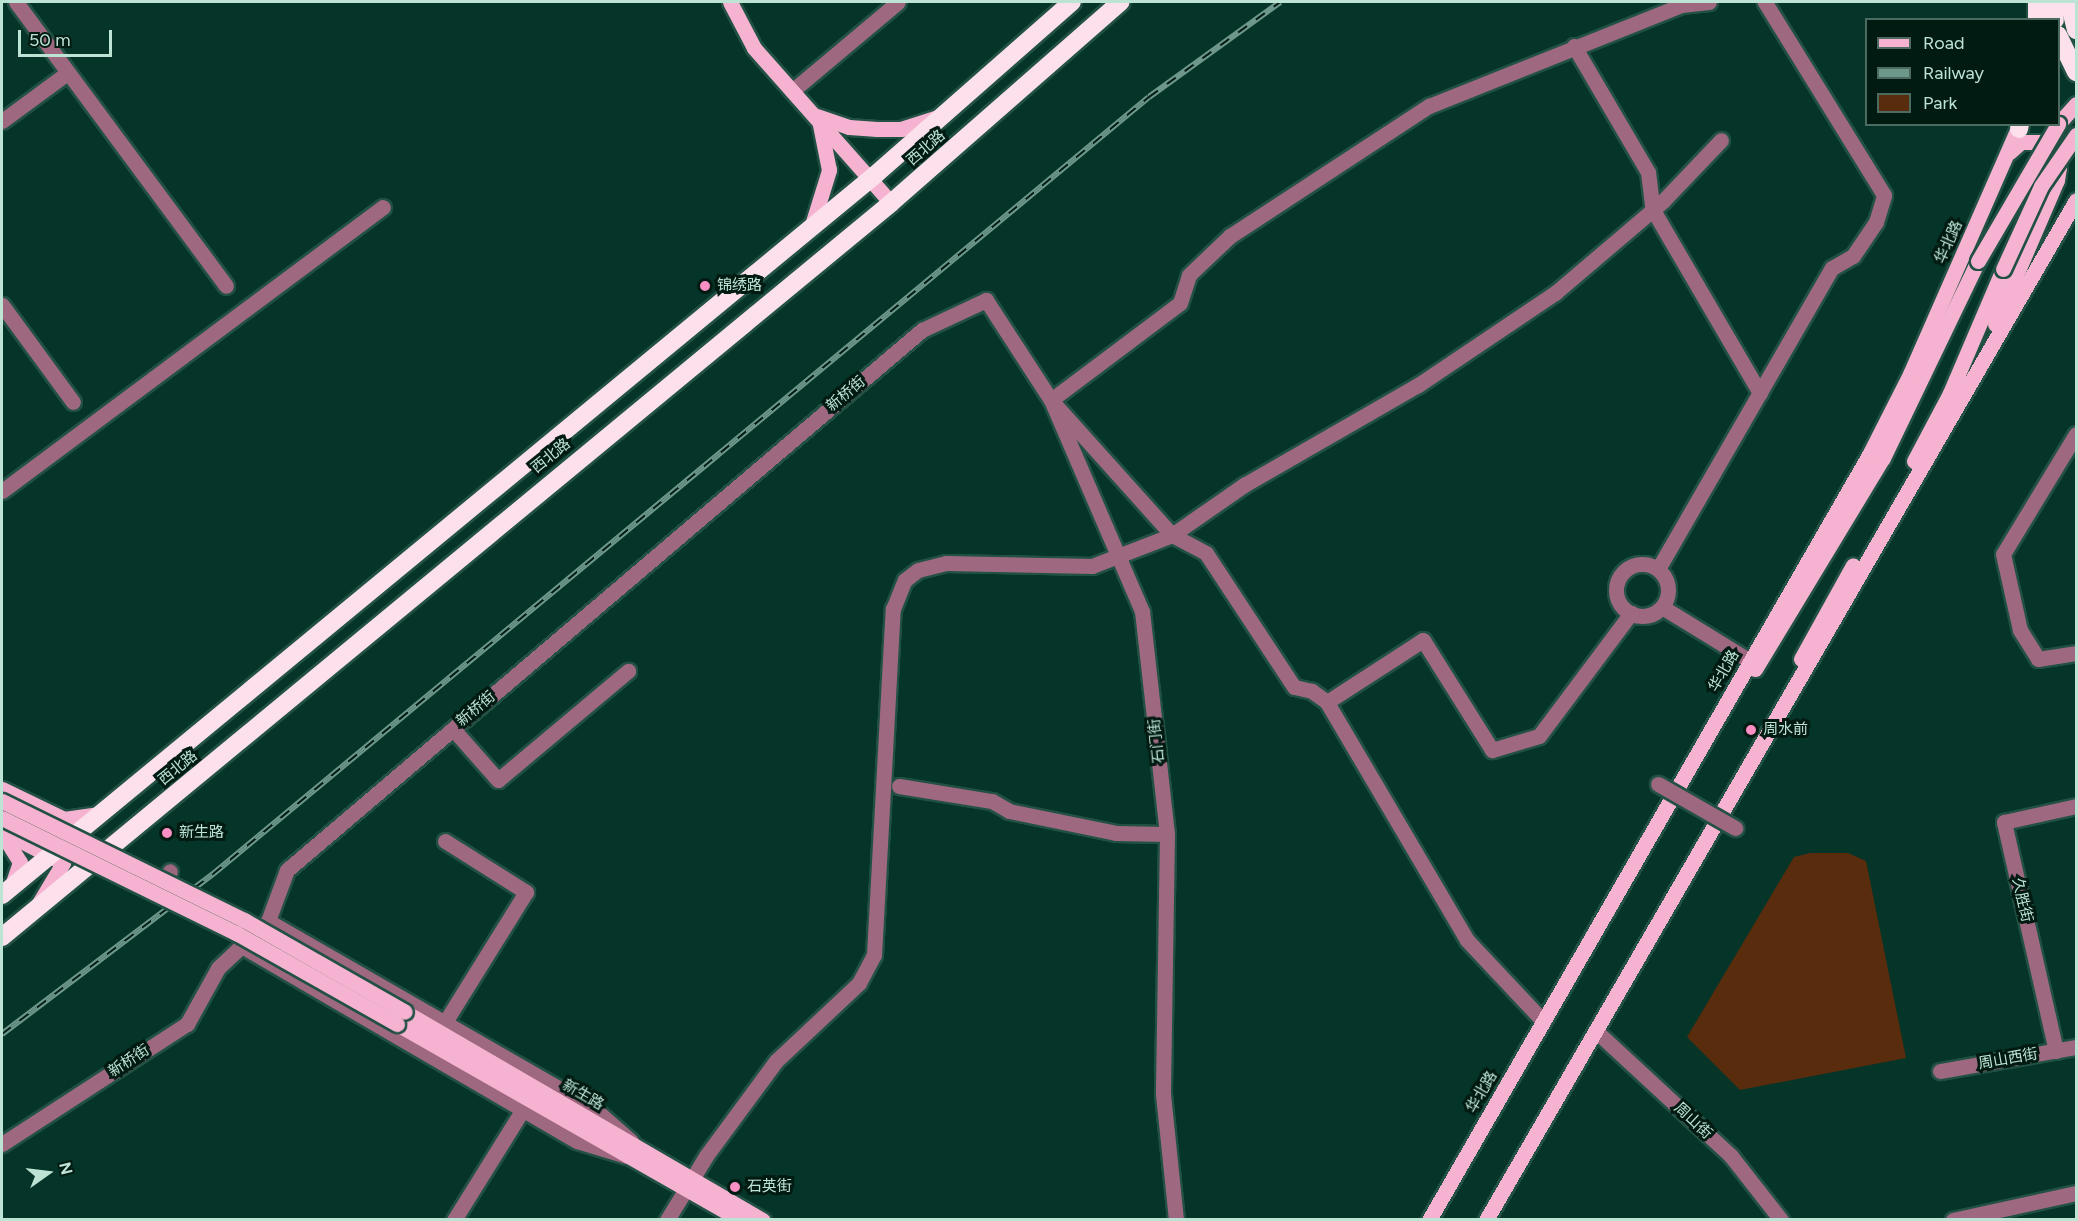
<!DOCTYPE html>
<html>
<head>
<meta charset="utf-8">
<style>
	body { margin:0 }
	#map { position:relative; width:2078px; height:1221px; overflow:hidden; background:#053528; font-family:Figtree,"Noto Sans SC",sans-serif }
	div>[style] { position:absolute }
	.green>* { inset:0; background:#582c0d }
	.roads { filter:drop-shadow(2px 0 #225144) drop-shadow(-2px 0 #225144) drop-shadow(0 2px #225144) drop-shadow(0 -2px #225144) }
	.minor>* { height:15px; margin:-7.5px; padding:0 7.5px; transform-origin:7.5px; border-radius:7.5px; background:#9e6881 }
	.minor>.ring { margin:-7.5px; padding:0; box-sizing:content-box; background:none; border:15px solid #9e6881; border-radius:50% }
	.major>* { height:15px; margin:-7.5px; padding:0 7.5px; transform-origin:7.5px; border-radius:7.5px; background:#f6b3d1 }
	.highway>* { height:18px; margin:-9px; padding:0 9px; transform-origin:9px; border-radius:9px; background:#fce0ec }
	.rail>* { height:6px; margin-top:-3px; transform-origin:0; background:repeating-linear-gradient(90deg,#011a12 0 11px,#6d978a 0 22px); box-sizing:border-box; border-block:2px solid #6d978a }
	.bridges { filter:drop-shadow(2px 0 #225144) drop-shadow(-2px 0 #225144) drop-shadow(0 2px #225144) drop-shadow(0 -2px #225144) }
	.minor-bridge>* { height:15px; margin:-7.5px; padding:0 7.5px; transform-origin:7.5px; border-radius:7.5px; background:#9e6881 }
	.major-bridge>* { height:15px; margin:-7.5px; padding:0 7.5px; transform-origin:7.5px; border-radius:7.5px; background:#f6b3d1 }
	.dots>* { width:16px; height:16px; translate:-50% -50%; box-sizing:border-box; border:3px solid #011a12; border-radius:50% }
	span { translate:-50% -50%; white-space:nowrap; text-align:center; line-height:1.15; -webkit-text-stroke:6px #011a12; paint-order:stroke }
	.street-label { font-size:15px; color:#bde3d5 }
	.poi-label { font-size:15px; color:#bde3d5 }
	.left { translate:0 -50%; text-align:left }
	.frame { position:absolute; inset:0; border:3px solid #bde3d5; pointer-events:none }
	.legend { position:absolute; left:1865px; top:18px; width:195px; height:108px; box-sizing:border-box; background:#011a12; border:2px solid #4c6a60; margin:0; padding:8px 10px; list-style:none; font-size:18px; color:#bde3d5 }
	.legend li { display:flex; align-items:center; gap:12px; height:30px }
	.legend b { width:30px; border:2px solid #4c6a60 }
	.north { position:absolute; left:18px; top:1143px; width:60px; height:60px; -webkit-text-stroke:4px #011a12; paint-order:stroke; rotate:76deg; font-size:16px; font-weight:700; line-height:24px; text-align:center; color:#bde3d5 }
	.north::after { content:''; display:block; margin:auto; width:21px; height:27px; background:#bde3d5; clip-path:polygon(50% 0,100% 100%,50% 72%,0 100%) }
	.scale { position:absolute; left:18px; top:30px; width:94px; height:27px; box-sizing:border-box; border:3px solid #bde3d5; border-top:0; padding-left:8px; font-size:18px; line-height:21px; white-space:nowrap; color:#bde3d5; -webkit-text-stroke:4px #011a12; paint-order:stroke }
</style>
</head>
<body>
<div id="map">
	<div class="green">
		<i style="clip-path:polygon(1810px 853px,1848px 853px,1866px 861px,1906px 1058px,1740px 1090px,1687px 1037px,1794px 857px)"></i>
	</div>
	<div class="roads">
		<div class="minor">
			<i style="left:16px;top:2px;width:353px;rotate:53.5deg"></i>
			<i style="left:1574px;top:46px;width:146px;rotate:59.6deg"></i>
			<i style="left:1648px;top:172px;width:38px;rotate:83deg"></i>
			<i style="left:1653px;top:210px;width:212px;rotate:59.7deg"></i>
			<i style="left:792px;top:91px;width:138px;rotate:-40deg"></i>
			<i style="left:2px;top:121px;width:81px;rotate:-36.4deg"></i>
			<i style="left:2px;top:305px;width:120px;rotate:53.8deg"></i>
			<i style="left:2076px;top:434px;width:140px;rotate:121.3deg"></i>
			<i style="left:2003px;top:554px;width:78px;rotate:77.4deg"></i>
			<i style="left:2020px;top:630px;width:34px;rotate:58deg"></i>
			<i style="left:2038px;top:659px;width:38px;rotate:-9deg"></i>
			<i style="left:2px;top:491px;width:475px;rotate:-36.7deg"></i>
			<i class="ring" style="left:1616px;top:564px;width:37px;height:37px"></i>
			<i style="left:1658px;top:569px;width:348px;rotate:-60deg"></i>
			<i style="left:1832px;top:268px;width:24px;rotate:-30deg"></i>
			<i style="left:1853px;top:256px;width:41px;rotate:-55.9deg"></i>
			<i style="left:1876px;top:222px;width:28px;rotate:-73deg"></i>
			<i style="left:1884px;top:195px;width:227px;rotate:-121.7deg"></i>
			<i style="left:1662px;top:607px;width:103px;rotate:31.5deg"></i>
			<i style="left:1327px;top:702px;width:114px;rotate:-32.9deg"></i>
			<i style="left:1423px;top:640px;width:130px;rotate:57.9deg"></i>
			<i style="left:1492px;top:750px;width:49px;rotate:-16.6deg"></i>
			<i style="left:1539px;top:736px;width:154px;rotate:-53.2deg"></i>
			<i style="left:453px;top:729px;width:68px;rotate:48.6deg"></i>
			<i style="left:498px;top:780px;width:170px;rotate:-40deg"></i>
			<i style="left:899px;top:786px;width:94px;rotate:9.2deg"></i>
			<i style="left:992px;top:801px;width:20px;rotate:30deg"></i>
			<i style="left:1009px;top:811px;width:109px;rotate:11.6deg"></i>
			<i style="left:1116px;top:833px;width:51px;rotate:1.1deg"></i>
			<i style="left:445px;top:841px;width:96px;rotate:32.2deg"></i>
			<i style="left:526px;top:892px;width:153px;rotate:121.9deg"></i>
			<i style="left:168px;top:877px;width:6px;rotate:-72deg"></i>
			<i style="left:268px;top:921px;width:374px;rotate:29.9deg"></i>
			<i style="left:592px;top:1107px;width:52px;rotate:41.1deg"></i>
			<i style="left:240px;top:945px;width:390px;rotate:30.2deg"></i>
			<i style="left:577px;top:1141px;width:51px;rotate:17deg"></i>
			<i style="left:1543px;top:1021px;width:111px;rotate:-133.2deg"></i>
			<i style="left:1467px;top:940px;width:276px;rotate:-120.5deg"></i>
			<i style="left:1327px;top:702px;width:19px;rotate:-144deg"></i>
			<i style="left:1312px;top:691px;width:18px;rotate:-167deg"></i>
			<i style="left:1294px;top:687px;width:160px;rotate:-123.3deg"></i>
			<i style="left:1206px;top:553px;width:38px;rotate:-152deg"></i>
			<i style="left:1172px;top:535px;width:181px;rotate:-131.9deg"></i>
			<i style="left:1051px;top:400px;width:161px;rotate:-36.9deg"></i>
			<i style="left:1180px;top:303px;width:29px;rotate:-72deg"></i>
			<i style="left:1189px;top:275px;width:57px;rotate:-43.6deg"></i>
			<i style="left:1230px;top:236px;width:238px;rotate:-33.2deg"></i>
			<i style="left:1429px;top:106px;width:271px;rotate:-21.8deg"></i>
			<i style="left:1681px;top:5px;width:28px;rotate:-6deg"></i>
			<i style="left:1596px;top:1031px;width:184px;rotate:42.8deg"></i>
			<i style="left:1731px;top:1156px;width:81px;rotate:52deg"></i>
			<i style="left:2056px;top:1051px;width:235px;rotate:-102.8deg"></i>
			<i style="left:2004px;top:822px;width:74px;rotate:-12.5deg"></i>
			<i style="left:1940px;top:1071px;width:138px;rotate:-10deg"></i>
			<i style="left:2px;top:1144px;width:221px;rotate:-33deg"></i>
			<i style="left:187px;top:1024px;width:64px;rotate:-61deg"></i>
			<i style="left:218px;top:968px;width:69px;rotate:-43.2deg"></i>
			<i style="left:268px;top:921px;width:54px;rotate:-69.6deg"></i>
			<i style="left:287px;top:870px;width:834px;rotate:-40.38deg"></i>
			<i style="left:922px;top:330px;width:71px;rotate:-25.1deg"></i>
			<i style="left:986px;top:300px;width:119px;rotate:57deg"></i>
			<i style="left:1051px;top:400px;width:230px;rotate:66.7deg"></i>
			<i style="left:1142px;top:611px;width:224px;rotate:83.6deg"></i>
			<i style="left:1167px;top:834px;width:260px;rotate:90.9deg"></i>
			<i style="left:1163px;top:1094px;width:127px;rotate:84.1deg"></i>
			<i style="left:454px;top:1220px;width:131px;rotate:-58.1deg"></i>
			<i style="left:667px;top:1220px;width:75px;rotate:-58.6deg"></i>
			<i style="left:706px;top:1156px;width:118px;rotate:-53.6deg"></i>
			<i style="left:776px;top:1061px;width:114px;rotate:-43.2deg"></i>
			<i style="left:859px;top:983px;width:32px;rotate:-62deg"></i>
			<i style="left:874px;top:955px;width:347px;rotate:-86.9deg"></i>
			<i style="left:893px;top:609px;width:31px;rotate:-68deg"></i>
			<i style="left:905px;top:580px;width:16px;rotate:-38deg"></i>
			<i style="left:918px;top:570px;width:29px;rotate:-14deg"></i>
			<i style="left:946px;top:563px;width:146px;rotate:1.2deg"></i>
			<i style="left:1092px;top:566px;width:86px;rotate:-21.2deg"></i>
			<i style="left:1172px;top:535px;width:88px;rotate:-34.8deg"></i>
			<i style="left:1244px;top:485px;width:201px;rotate:-29.9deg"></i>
			<i style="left:1418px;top:385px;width:165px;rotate:-33.9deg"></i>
			<i style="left:1555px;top:293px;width:142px;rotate:-40.4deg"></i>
			<i style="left:1663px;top:201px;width:84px;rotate:-46.4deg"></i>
			<i style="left:1953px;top:1220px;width:126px;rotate:-12.4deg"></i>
		</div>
		<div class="major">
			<i style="left:730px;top:2px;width:52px;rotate:62.4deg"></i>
			<i style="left:754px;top:48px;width:207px;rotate:48.5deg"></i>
			<i style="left:817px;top:116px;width:34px;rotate:19deg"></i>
			<i style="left:849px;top:127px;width:28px;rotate:4deg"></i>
			<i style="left:877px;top:129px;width:24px"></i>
			<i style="left:901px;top:129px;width:40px;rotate:-18deg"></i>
			<i style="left:2058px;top:124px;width:27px;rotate:-48deg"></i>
			<i style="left:812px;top:225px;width:58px;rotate:-72.8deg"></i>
			<i style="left:829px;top:170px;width:46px;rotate:-101.3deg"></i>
			<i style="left:1995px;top:324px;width:157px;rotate:-66.7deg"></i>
			<i style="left:2057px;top:180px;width:13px;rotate:-81deg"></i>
			<i style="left:2059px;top:167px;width:17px;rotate:-114deg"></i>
			<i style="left:2052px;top:151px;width:15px;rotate:-143deg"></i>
			<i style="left:2040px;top:142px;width:19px;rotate:180deg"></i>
			<i style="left:2021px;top:142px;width:15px;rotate:138deg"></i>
			<i style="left:1914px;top:461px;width:77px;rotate:-62.1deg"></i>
			<i style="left:1950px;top:393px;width:135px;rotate:-66.9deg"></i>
			<i style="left:1801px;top:659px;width:107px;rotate:-61deg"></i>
			<i style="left:1755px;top:669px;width:247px;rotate:-58.8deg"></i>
			<i style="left:1883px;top:458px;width:219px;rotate:-64.3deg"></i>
			<i style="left:2px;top:789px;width:69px;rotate:25.8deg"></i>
			<i style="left:64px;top:819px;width:34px;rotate:-8deg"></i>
			<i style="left:2px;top:831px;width:63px;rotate:27.4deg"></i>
			<i style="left:3px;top:835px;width:32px;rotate:58deg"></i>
			<i style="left:20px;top:862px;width:24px;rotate:109deg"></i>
			<i style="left:39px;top:903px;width:47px;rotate:-59deg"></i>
			<i style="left:63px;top:863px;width:25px;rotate:-74deg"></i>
			<i style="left:405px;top:1012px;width:414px;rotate:30.2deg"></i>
			<i style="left:397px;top:1024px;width:395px;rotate:29.7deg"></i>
			<i style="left:1429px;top:1220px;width:885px;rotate:-60.1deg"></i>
			<i style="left:1870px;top:453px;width:89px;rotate:-63.1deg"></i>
			<i style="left:1910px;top:374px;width:273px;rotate:-66.3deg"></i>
			<i style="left:1486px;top:1220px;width:1178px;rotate:-59.95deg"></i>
		</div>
		<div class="highway">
			<i style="left:2053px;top:2px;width:18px;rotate:84deg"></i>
			<i style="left:2069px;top:2px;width:29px;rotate:76deg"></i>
			<i style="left:2037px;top:20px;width:18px;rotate:-90deg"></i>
			<i style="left:2058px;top:35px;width:41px;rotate:64.1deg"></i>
			<i style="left:2019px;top:129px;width:5px;rotate:-79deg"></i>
			<i style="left:2px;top:895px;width:1132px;rotate:-39.51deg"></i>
			<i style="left:875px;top:175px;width:262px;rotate:-41.3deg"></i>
			<i style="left:2px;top:937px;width:1153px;rotate:-39.54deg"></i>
			<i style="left:891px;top:203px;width:305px;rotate:-41.2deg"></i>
		</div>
	</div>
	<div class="rail">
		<i style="left:2px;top:1034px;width:265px;rotate:-37.2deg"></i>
		<i style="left:213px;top:874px;width:1216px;rotate:-39.7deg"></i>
		<i style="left:1149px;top:97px;width:162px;rotate:-35.9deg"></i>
	</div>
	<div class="bridges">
		<div class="minor-bridge">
			<i style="left:1658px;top:784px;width:89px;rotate:29.7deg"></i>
		</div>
		<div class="major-bridge">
			<i style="left:1978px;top:261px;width:159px;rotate:-59.7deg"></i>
			<i style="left:2003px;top:269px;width:91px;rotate:-65.4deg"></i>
			<i style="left:2041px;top:186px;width:62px;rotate:-55.5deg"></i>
			<i style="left:2px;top:801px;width:270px;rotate:26.2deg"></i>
			<i style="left:244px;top:920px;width:185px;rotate:29.7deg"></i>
			<i style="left:2px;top:818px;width:261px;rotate:26.2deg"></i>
			<i style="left:236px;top:933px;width:185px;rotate:29.5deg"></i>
		</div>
	</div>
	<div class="dots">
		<i style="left:705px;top:286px;background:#fc8fc3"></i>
		<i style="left:1751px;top:730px;background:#fc8fc3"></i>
		<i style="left:167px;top:833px;background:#fc8fc3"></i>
		<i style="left:735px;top:1187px;background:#fc8fc3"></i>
	</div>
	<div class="street-label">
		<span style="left:926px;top:148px;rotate:-41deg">西北路</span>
		<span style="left:1949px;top:242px;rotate:-66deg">华北路</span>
		<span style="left:846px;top:394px;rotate:-40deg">新桥街</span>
		<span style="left:551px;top:456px;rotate:-39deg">西北路</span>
		<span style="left:1724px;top:671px;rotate:-60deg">华北路</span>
		<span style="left:476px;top:709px;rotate:-40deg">新桥街</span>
		<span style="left:1157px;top:741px;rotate:-96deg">石门街</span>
		<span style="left:178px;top:768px;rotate:-39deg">西北路</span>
		<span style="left:2022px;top:900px;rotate:77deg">久胜街</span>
		<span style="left:2008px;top:1059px;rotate:-10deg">周山西街</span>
		<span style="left:129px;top:1061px;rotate:-33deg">新桥街</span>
		<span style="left:1482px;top:1092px;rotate:-60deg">华北路</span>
		<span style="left:583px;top:1095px;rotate:30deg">新生路</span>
		<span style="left:1693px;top:1121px;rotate:43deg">周山街</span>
	</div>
	<div class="poi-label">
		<span class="left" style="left:717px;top:286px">锦绣路</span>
		<span class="left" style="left:1763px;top:730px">周水前</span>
		<span class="left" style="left:179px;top:833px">新生路</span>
		<span class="left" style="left:747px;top:1187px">石英街</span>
	</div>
	<div class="frame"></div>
	<ul class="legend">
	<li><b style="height:8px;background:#f6b3d1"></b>Road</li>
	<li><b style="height:8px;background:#6d978a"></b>Railway</li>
	<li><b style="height:16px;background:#582c0d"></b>Park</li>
	</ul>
	<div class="north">N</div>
	<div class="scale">50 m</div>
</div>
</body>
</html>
